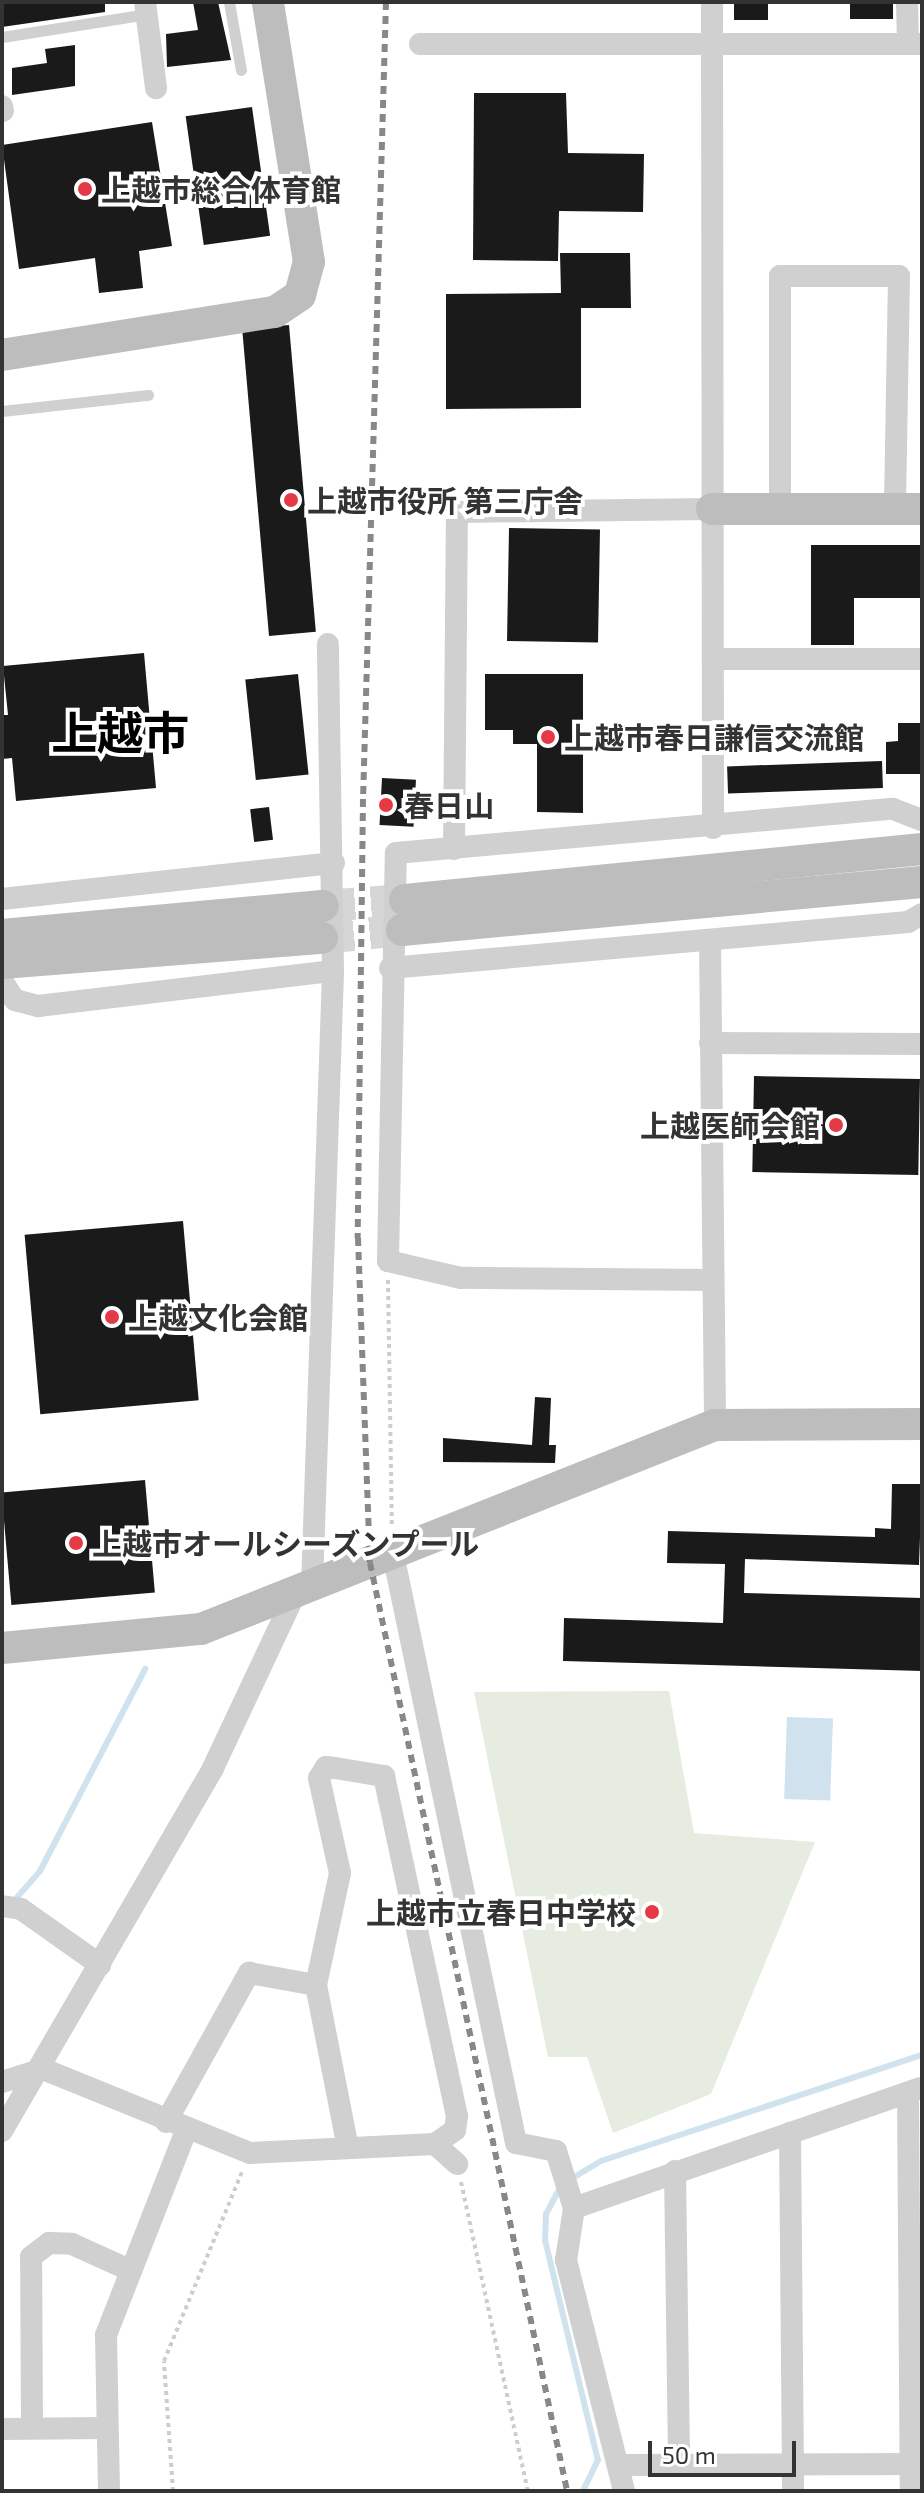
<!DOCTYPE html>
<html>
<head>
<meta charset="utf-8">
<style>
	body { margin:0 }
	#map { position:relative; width:924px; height:2493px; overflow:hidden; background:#fff; font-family:"Exo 2","Noto Sans JP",sans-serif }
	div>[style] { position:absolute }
	.green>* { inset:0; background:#e6ecdf }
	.water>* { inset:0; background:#cfe2ee; transform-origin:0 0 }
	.stream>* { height:6px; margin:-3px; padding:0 3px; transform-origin:3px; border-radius:3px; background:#cfe2ee }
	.building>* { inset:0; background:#1a1a1a; transform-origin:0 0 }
	.secondary-tunnel>* { height:32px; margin-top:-16px; transform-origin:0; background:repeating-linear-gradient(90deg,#d6d6d6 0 32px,transparent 0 48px) }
	.path>* { height:4px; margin-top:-2px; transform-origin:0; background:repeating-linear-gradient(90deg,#cdcdcd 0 4px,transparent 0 8px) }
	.lane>* { height:11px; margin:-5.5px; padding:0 5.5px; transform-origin:5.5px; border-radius:5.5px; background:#d0d0d0 }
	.street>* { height:22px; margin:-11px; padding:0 11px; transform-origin:11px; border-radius:11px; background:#d0d0d0 }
	.secondary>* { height:32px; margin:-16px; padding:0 16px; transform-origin:16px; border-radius:16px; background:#bdbdbd }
	.rail>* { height:6px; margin-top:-3px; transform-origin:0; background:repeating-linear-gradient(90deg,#888 0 8px,transparent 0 14px) }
	.dots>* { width:22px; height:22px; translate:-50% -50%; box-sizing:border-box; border:4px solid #fff; border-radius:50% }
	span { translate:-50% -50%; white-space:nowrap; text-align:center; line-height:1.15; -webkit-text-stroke:8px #fff; paint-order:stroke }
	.poi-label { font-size:30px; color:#333; font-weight:700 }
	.left { translate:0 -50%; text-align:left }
	.right { translate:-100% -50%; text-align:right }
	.town-label { font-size:46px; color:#000; font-weight:700 }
	.frame { position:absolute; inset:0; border:4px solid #333; pointer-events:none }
	.scale { position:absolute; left:648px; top:2441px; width:148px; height:36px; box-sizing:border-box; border:4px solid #333; border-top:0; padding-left:10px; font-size:24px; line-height:28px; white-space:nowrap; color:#333; -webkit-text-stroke:6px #fff; paint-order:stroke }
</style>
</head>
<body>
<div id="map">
	<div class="green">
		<i style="clip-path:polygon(669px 1691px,694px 1833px,815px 1842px,711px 2094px,613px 2133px,587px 2057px,548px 2057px,474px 1692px)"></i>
	</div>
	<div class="water">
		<i style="left:787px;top:1717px;width:46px;height:82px;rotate:2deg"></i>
	</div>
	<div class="stream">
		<i style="left:13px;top:1902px;width:41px;rotate:-48.9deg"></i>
		<i style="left:40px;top:1871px;width:228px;rotate:-62.5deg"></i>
		<i style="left:571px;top:2179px;width:35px;rotate:-31deg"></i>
		<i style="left:601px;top:2161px;width:338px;rotate:-18.3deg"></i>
		<i style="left:562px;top:2184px;width:34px;rotate:118deg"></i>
		<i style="left:546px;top:2214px;width:26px;rotate:92deg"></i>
		<i style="left:545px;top:2240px;width:226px;rotate:76.5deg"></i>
		<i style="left:598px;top:2460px;width:34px;rotate:116deg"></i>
	</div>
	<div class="building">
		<i style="clip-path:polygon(4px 2px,105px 2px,105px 12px,2px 27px)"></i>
		<i style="clip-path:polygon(193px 2px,218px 2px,231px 60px,167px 67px,166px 34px,198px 30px)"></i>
		<i style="left:734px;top:2px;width:34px;height:18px"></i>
		<i style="left:850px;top:2px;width:43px;height:17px"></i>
		<i style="clip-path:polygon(75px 45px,75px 86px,12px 95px,12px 68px,47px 63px,45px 49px)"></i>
		<i style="clip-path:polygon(474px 93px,566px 93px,568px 153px,644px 154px,643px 212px,559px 211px,558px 261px,473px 260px)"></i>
		<i style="left:252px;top:107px;width:130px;height:67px;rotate:82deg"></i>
		<i style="clip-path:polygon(152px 122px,172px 246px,139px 251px,143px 288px,99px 293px,95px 258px,19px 269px,2px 145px)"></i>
		<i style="clip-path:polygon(560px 253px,630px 253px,631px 308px,581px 308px,581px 408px,446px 409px,446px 294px,561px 293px)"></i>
		<i style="left:289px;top:325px;width:308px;height:47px;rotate:85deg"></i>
		<i style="left:509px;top:528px;width:91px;height:113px;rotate:1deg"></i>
		<i style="clip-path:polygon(811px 545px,922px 545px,922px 598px,854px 598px,854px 645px,811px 645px)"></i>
		<i style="clip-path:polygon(144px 653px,156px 788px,16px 801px,12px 758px,2px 759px,2px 715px,8px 715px,3px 666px)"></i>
		<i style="left:298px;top:674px;width:101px;height:53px;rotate:84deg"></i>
		<i style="clip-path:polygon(485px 674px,583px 674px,583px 813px,537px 812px,537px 744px,513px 744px,513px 730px,485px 730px)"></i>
		<i style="clip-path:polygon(898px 723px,922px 723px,922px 774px,886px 774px,886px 742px,898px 741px)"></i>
		<i style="left:882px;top:761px;width:27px;height:155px;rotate:88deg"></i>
		<i style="left:382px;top:778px;width:34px;height:47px;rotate:3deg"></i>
		<i style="left:269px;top:807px;width:33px;height:19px;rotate:83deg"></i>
		<i style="left:754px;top:1076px;width:166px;height:96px;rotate:1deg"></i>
		<i style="left:183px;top:1221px;width:180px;height:159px;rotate:85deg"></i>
		<i style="clip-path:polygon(535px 1397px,551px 1398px,549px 1445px,556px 1445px,555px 1463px,443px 1462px,443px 1438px,532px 1445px)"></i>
		<i style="left:145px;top:1480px;width:113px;height:144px;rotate:85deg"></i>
		<i style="clip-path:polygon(892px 1484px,922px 1484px,919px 1565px,745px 1559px,744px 1593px,922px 1598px,922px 1671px,563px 1661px,564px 1618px,723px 1623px,725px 1564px,667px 1563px,668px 1531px,875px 1537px,875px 1528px,891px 1529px)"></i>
	</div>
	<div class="secondary-tunnel">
		<i style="left:323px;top:906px;width:82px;rotate:-4.2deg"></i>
		<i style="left:322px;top:938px;width:80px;rotate:-5.7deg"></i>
	</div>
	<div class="path">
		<i style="left:388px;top:1280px;width:247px;rotate:89.1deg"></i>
		<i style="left:461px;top:2182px;width:316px;rotate:77.8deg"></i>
		<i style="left:173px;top:2491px;width:130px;rotate:-94deg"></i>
		<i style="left:164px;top:2361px;width:208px;rotate:-67.6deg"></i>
	</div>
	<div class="lane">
		<i style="left:229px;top:2px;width:69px;rotate:80deg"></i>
		<i style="left:2px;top:37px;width:147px;rotate:-9deg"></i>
		<i style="left:2px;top:411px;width:147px;rotate:-6.3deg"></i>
	</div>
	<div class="street">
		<i style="left:145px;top:2px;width:87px;rotate:82.7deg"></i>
		<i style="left:712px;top:2px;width:826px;rotate:89.93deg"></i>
		<i style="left:907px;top:2px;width:42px;rotate:88.6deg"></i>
		<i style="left:420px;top:44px;width:502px"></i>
		<i style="left:2px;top:106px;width:5px;rotate:79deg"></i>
		<i style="left:780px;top:509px;width:233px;rotate:-90deg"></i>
		<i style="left:780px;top:276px;width:119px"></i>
		<i style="left:899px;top:276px;width:233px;rotate:91deg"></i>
		<i style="left:713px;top:659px;width:209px"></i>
		<i style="left:454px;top:849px;width:337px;rotate:-89.5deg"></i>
		<i style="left:457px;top:512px;width:255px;rotate:-0.7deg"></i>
		<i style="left:2px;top:899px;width:334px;rotate:-6.2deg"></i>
		<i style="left:710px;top:940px;width:485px;rotate:89.4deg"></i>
		<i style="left:390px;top:968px;width:520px;rotate:-5.07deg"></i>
		<i style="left:908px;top:922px;width:16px;rotate:-30deg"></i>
		<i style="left:2px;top:981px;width:23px;rotate:56deg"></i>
		<i style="left:15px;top:1000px;width:24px;rotate:15deg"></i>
		<i style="left:38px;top:1006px;width:297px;rotate:-6.8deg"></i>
		<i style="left:710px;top:1043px;width:212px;rotate:0.3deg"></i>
		<i style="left:712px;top:1280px;width:251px;rotate:-179.5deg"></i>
		<i style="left:461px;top:1278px;width:75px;rotate:-166.9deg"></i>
		<i style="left:388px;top:1261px;width:408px;rotate:-88.9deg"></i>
		<i style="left:396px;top:853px;width:499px;rotate:-5.1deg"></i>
		<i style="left:893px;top:809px;width:31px;rotate:21deg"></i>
		<i style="left:393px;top:1554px;width:602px;rotate:78.2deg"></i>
		<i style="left:516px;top:2143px;width:41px;rotate:11.3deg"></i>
		<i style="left:556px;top:2151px;width:60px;rotate:72.5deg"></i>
		<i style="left:574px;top:2208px;width:53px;rotate:98.7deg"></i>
		<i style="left:566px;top:2260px;width:238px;rotate:75.9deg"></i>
		<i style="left:312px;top:1586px;width:615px;rotate:-88.04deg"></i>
		<i style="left:333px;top:971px;width:327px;rotate:-90.9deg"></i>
		<i style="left:2px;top:1906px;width:19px;rotate:9deg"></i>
		<i style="left:21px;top:1909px;width:97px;rotate:35.3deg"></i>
		<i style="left:316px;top:1985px;width:166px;rotate:78.9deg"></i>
		<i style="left:2px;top:2082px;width:43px;rotate:-17.6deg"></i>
		<i style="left:43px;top:2069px;width:223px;rotate:22.1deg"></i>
		<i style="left:250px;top:2153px;width:185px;rotate:-2.8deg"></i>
		<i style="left:435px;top:2144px;width:30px;rotate:42deg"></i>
		<i style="left:908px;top:2093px;width:398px;rotate:89.6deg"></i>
		<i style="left:166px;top:2122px;width:171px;rotate:-60.9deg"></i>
		<i style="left:249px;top:1973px;width:68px;rotate:10.2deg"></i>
		<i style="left:316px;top:1985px;width:115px;rotate:-77.9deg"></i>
		<i style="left:340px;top:1873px;width:97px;rotate:-102.5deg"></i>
		<i style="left:319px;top:1778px;width:13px;rotate:-58deg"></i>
		<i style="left:326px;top:1767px;width:9px;rotate:6deg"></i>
		<i style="left:335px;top:1768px;width:50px;rotate:9.3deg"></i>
		<i style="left:384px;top:1776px;width:348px;rotate:77.9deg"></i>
		<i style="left:457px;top:2116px;width:14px;rotate:98deg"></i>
		<i style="left:455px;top:2130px;width:24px;rotate:145deg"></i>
		<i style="left:2px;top:2131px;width:420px;rotate:-59.8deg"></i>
		<i style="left:213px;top:1768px;width:190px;rotate:-64.8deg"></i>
		<i style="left:790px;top:2133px;width:358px;rotate:89.5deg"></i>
		<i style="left:675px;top:2171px;width:294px;rotate:89.2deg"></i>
		<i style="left:574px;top:2208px;width:367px;rotate:-19.1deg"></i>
		<i style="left:32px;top:2428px;width:171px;rotate:-90.3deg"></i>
		<i style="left:31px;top:2257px;width:23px;rotate:-38deg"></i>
		<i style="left:49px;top:2243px;width:23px;rotate:2deg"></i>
		<i style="left:72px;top:2244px;width:60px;rotate:24.4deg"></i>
		<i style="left:2px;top:2429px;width:103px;rotate:-0.6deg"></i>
		<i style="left:619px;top:2465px;width:303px;rotate:-0.2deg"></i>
		<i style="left:109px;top:2491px;width:156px;rotate:-91.1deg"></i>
		<i style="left:106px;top:2335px;width:219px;rotate:-68.6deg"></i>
	</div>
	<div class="secondary">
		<i style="left:2px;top:355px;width:276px;rotate:-9deg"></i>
		<i style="left:275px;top:312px;width:30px;rotate:-34deg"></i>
		<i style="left:300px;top:295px;width:34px;rotate:-75deg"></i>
		<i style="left:309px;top:262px;width:263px;rotate:-99deg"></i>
		<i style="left:712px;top:509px;width:210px"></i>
		<i style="left:405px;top:900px;width:520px;rotate:-5.63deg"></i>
		<i style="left:402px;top:930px;width:522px;rotate:-5.27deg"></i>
		<i style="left:2px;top:935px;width:322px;rotate:-5.2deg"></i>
		<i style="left:2px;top:963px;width:321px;rotate:-4.5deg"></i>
		<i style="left:2px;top:1648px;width:200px;rotate:-5.5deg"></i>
		<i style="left:201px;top:1629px;width:553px;rotate:-21.65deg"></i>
		<i style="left:715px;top:1425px;width:207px;rotate:-0.3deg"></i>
	</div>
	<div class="rail">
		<i style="left:386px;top:2px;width:797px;rotate:91.65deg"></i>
		<i style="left:363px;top:799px;width:439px;rotate:90.7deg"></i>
		<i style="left:358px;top:1238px;width:325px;rotate:87.9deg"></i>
		<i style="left:370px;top:1563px;width:949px;rotate:78.01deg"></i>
	</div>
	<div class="dots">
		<i style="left:85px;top:189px;background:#e63946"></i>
		<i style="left:291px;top:500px;background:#e63946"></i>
		<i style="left:548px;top:737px;background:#e63946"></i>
		<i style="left:386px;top:805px;background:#e63946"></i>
		<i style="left:836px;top:1125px;background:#e63946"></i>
		<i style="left:112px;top:1317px;background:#e63946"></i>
		<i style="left:76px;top:1543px;background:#e63946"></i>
		<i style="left:652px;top:1912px;background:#e63946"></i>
	</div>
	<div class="poi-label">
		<span class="left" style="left:101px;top:189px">上越市総合体育館</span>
		<span class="left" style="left:307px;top:500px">上越市役所 第三庁舎</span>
		<span class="left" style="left:564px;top:737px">上越市春日謙信交流館</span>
		<span class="left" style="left:404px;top:805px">春日山</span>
		<span class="right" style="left:820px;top:1125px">上越医師会館</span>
		<span class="left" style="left:128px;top:1317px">上越文化会館</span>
		<span class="left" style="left:92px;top:1543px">上越市オールシーズンプール</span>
		<span class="right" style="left:636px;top:1912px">上越市立春日中学校</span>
	</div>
	<div class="town-label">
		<span style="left:120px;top:732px">上越市</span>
	</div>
	<div class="frame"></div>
	<div class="scale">50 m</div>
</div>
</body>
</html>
